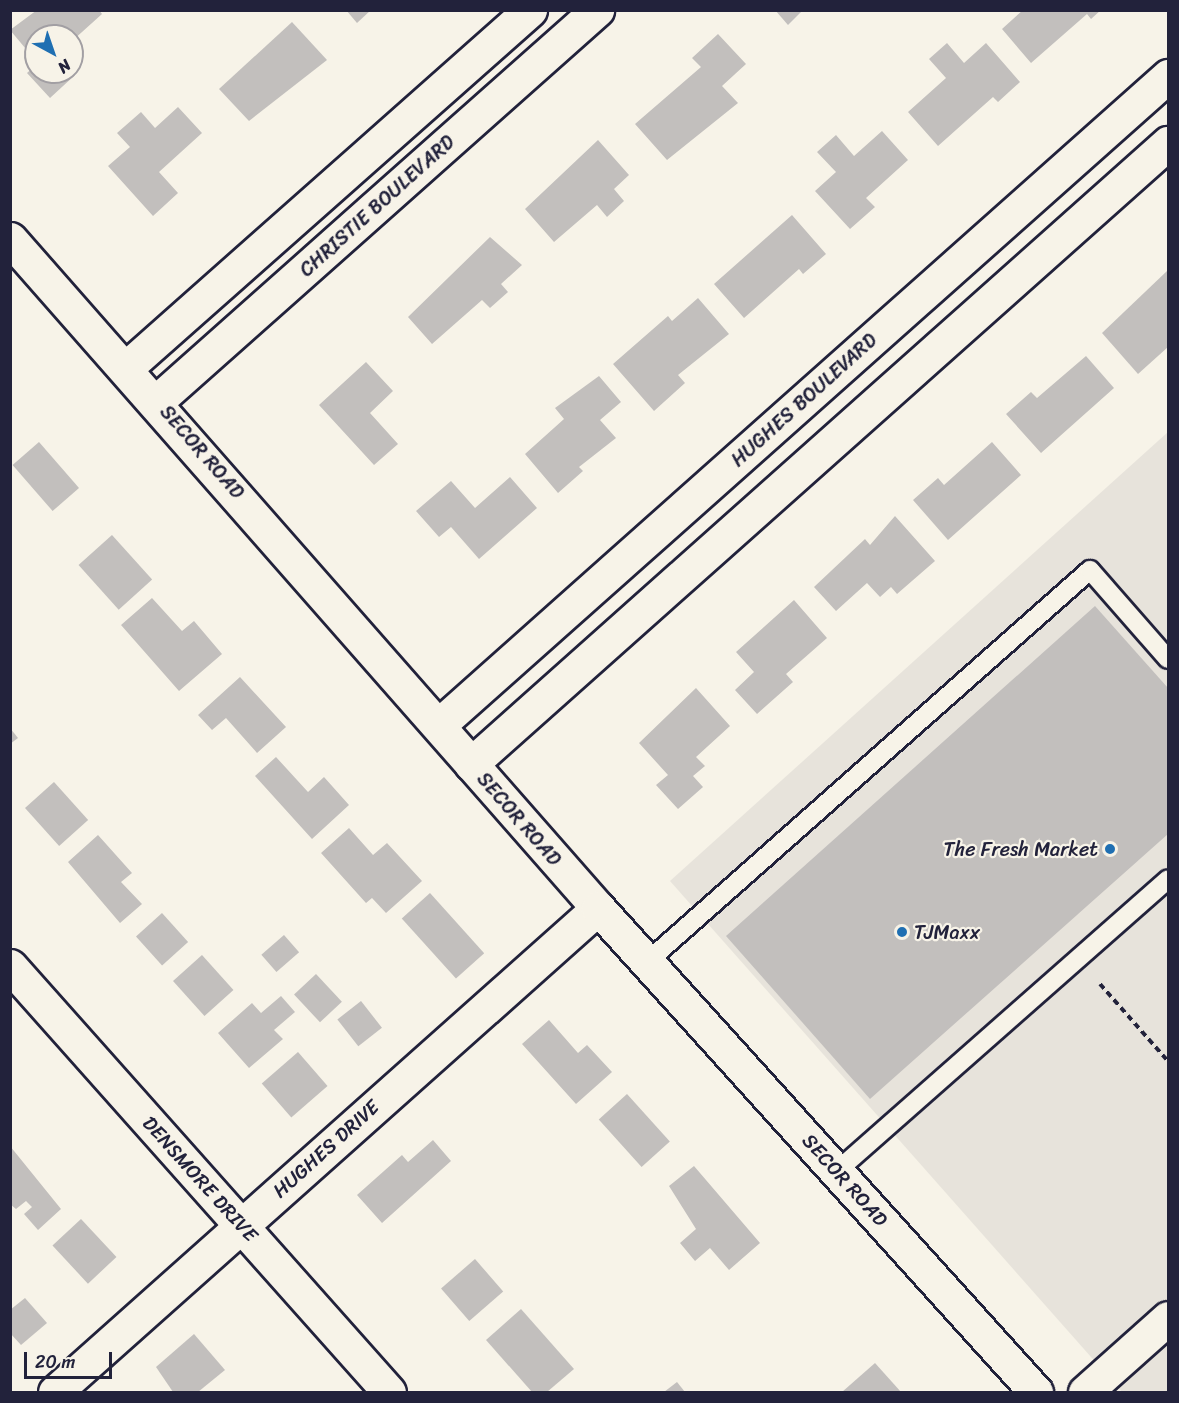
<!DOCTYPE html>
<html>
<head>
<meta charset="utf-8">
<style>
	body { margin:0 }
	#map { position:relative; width:1179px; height:1403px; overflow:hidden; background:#f7f3e8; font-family:Sriracha,sans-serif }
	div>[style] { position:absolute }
	.built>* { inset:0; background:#e7e3db }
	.building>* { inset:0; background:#c2bfbd; transform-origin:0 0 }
	.path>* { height:4px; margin-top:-2px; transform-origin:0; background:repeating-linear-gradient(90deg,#22223b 0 6px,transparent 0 10.5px) }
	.roads { filter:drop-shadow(2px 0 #22223b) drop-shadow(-2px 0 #22223b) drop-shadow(0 2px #22223b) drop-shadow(0 -2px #22223b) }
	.service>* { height:18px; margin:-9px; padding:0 9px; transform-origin:9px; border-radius:9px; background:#f7f3e8 }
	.minor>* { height:33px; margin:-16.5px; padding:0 16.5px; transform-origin:16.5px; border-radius:16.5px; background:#f7f3e8 }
	.primary>* { height:33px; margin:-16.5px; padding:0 16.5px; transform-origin:16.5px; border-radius:16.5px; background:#f7f3e8 }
	.dots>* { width:16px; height:16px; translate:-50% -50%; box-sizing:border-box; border:3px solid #f7f3e8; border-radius:50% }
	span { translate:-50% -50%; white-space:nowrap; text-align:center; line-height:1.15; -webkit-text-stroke:4.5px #f7f3e8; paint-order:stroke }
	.street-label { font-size:20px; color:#22223b }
	.poi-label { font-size:20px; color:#22223b }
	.right { translate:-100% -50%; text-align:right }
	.left { translate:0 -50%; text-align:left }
	.frame { position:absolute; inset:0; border:12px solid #22223b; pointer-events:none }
	.north { position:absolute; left:24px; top:24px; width:60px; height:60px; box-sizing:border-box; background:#f7f3e8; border:2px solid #a29fa3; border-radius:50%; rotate:140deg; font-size:16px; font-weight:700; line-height:24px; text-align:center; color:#22223b }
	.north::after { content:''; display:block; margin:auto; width:21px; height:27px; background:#1f6fb2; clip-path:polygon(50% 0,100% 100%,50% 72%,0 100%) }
	.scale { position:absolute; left:24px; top:1352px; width:88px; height:27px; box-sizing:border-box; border:3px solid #22223b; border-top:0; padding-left:8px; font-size:18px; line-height:21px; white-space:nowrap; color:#22223b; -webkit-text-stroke:4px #f7f3e8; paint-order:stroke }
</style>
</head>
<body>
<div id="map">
	<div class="built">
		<i style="clip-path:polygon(1168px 432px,1168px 1392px,1122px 1392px,670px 881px)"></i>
	</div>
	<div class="building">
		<i style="clip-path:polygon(37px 10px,99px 10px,102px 14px,72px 41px,72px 36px,36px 36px,36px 61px,10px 30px)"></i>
		<i style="clip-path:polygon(346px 10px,371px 10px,357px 23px)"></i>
		<i style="clip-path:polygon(775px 10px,803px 10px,788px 25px)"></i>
		<i style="clip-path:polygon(1023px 10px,1101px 10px,1091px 19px,1087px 14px,1031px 63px,1002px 29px)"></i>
		<i style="clip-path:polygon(292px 22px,327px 60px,249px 121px,219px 89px)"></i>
		<i style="clip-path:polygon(718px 34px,746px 64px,722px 86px,738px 103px,667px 160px,635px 124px,701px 67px,692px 58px)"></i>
		<i style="clip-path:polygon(947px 43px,964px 63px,986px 43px,1020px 82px,998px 102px,993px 97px,938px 146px,908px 112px,946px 78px,929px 59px)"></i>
		<i style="clip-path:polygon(36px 65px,36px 72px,75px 75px,50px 98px,27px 73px)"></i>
		<i style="clip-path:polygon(178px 107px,202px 133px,159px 172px,178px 193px,153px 216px,108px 166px,130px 147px,117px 133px,141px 112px,155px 128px)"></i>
		<i style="clip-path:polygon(882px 131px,908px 160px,866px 198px,875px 207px,850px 229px,815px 191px,836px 172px,817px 152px,836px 135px,854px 156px)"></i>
		<i style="clip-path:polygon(598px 140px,629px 175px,614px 189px,624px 201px,607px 217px,597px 205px,554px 242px,525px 209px)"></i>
		<i style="clip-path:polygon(792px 215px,826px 254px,803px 274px,799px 269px,744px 318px,714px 284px)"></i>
		<i style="clip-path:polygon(490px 237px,522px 265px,501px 284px,508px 292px,490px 308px,482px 300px,432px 344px,408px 317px)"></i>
		<i style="clip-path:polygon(1167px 271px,1168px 347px,1138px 374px,1102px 333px)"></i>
		<i style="clip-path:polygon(698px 298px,729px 334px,678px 375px,685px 383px,654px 411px,613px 364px,668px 316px,672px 321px)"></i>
		<i style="clip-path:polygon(1086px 356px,1114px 388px,1041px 453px,1006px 414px,1031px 392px,1037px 398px)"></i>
		<i style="clip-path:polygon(366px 362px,393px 391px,370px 413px,398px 444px,374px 465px,319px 405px)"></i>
		<i style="clip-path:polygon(599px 376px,621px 402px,600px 420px,616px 438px,579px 467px,583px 471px,558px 493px,525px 454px,564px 419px,555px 408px)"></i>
		<i style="left:39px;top:442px;width:61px;height:35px;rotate:49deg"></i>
		<i style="clip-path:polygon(992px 442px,1021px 475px,948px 540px,913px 500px,938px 478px,944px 485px)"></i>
		<i style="clip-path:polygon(510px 477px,537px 508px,479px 559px,451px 527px,439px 537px,416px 511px,451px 481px,475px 508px)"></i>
		<i style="clip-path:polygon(895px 516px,935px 561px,897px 594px,891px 587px,880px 597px,867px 583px,836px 611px,814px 587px,865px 539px,870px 545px)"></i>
		<i style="left:112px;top:535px;width:60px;height:45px;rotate:48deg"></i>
		<i style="clip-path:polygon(152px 598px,182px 631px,194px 621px,222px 654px,179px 691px,121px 625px)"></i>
		<i style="clip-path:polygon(794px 600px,827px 638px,786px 674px,793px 682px,757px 714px,735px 690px,754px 672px,736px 652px)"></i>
		<i style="clip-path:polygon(1095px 606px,1168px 688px,1168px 834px,870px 1099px,726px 936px)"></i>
		<i style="clip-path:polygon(240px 677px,286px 727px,257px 753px,226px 718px,212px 730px,198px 715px)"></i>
		<i style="clip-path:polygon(696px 688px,730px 726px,696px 757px,705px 766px,693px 776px,703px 787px,678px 809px,656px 785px,668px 775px,639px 743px)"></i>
		<i style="clip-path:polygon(10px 728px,18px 738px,10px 744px)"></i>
		<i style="clip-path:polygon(276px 757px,308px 792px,324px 777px,349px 805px,312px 839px,255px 776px)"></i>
		<i style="left:54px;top:782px;width:51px;height:39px;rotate:48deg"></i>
		<i style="clip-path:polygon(349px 828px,373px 855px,387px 843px,422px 881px,386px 913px,372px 898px,366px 903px,321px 853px)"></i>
		<i style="clip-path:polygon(98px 835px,132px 873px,121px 882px,142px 904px,120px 923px,68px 862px)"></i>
		<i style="left:430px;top:893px;width:81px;height:38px;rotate:48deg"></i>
		<i style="left:162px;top:913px;width:39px;height:35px;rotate:48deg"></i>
		<i style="left:284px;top:935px;width:23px;height:30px;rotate:49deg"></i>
		<i style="left:202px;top:955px;width:47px;height:39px;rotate:48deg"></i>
		<i style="left:316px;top:974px;width:38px;height:30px;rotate:47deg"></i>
		<i style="clip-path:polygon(281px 996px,295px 1012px,274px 1030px,283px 1039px,249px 1068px,218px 1033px,252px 1003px,261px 1013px)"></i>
		<i style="left:361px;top:1001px;width:34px;height:30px;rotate:52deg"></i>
		<i style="clip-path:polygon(549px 1020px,578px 1053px,587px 1045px,612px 1072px,576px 1104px,522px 1044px)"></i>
		<i style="left:298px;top:1052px;width:45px;height:48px;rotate:49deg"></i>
		<i style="left:627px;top:1094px;width:64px;height:38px;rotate:48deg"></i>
		<i style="clip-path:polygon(433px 1140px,451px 1161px,382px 1223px,357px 1195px,402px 1155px,408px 1162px)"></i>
		<i style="clip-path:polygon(10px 1146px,61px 1209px,38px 1230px,24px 1214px,32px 1207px,26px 1201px,16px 1209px,10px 1204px)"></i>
		<i style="clip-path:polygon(694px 1166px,760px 1243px,729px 1270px,710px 1248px,695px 1261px,680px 1243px,696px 1229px,669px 1186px)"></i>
		<i style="left:81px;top:1219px;width:52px;height:39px;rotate:47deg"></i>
		<i style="left:475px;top:1259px;width:43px;height:45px;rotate:49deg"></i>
		<i style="clip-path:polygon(25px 1298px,47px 1323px,21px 1345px,10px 1333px,10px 1310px)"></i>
		<i style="clip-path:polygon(521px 1309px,574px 1369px,547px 1392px,532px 1392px,486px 1340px)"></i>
		<i style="clip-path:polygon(194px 1334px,225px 1370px,198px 1392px,173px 1392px,156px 1367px)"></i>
		<i style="clip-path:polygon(875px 1363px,901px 1392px,842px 1392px)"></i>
		<i style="clip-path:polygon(677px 1382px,685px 1392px,664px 1392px)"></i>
	</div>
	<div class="path">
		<i style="left:1100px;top:984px;width:103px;rotate:48.6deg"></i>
	</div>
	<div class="roads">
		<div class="service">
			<i style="left:648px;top:961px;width:590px;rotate:-41.5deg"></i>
			<i style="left:1090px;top:570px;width:118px;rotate:48.8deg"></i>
			<i style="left:837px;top:1171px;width:441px;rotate:-41.4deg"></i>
		</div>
		<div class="minor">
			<i style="left:126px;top:368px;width:540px;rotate:-41.55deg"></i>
			<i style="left:157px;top:401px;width:589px;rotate:-41.63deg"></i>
			<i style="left:440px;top:724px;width:975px;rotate:-41.67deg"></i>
			<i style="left:471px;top:764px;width:934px;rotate:-41.7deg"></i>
			<i style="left:10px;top:966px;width:570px;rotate:48.34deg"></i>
			<i style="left:55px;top:1392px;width:727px;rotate:-41.71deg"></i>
			<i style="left:1085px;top:1392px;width:111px;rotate:-41.7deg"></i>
		</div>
		<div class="primary">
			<i style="left:10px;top:239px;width:891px;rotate:48.69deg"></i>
			<i style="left:598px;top:908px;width:653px;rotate:47.86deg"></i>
		</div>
	</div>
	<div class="dots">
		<i style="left:1110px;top:849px;background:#1f6fb2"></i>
		<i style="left:902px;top:932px;background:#1f6fb2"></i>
	</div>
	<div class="street-label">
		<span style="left:377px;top:206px;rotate:-42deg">CHRISTIE BOULEVARD</span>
		<span style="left:804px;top:400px;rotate:-42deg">HUGHES BOULEVARD</span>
		<span style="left:202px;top:452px;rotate:49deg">SECOR ROAD</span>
		<span style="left:519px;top:819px;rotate:49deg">SECOR ROAD</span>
		<span style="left:326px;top:1149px;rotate:-42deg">HUGHES DRIVE</span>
		<span style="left:200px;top:1179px;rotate:48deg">DENSMORE DRIVE</span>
		<span style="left:845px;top:1180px;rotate:48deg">SECOR ROAD</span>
	</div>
	<div class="poi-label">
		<span class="right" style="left:1098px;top:849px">The Fresh Market</span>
		<span class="left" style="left:914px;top:932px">TJMaxx</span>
	</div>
	<div class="frame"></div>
	<div class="north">N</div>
	<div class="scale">20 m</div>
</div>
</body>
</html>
